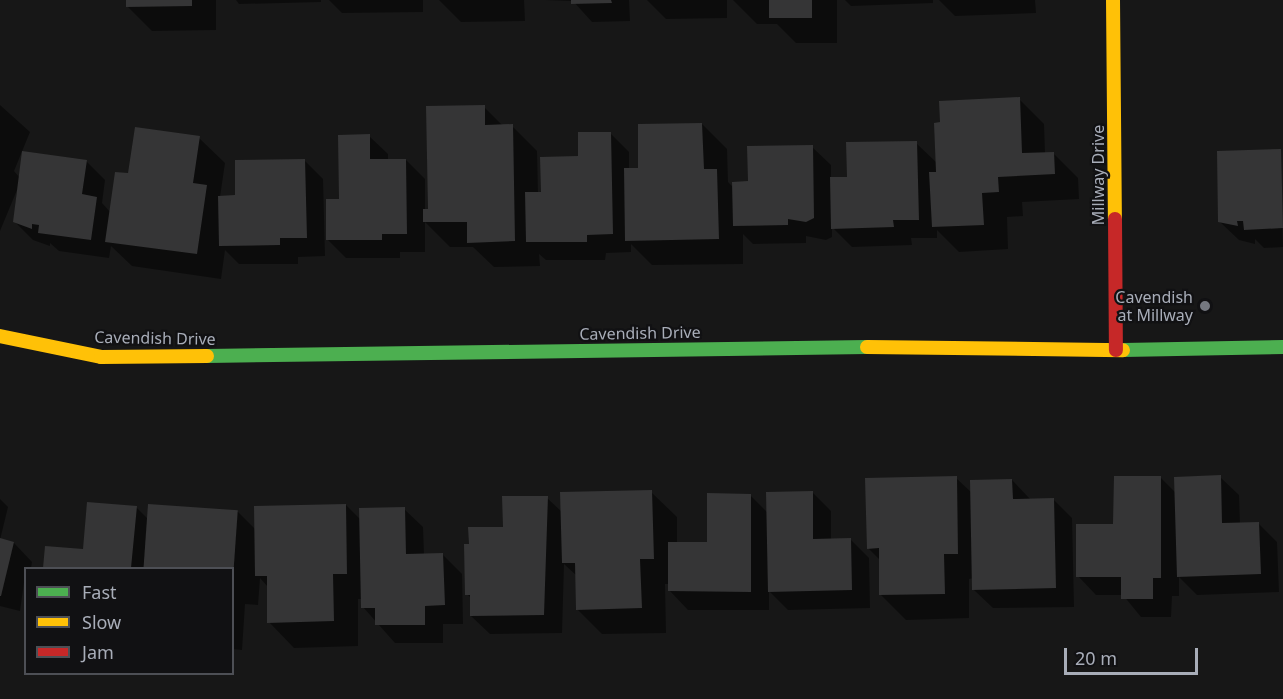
<!DOCTYPE html>
<html>
<head>
<meta charset="utf-8">
<style>
	body { margin:0 }
	#map { position:relative; width:1283px; height:699px; overflow:hidden; background:#171717; font-family:"Noto Sans",sans-serif }
	div>[style] { position:absolute }
	.shadow>* { inset:0; background:#0007 }
	.building>* { inset:0; background:#353536; transform-origin:0 0 }
	.fast>* { height:14px; margin:-7px; padding:0 7px; transform-origin:7px; border-radius:7px; background:#4caf50 }
	.slow>* { height:14px; margin:-7px; padding:0 7px; transform-origin:7px; border-radius:7px; background:#ffc107 }
	.jam>* { height:14px; margin:-7px; padding:0 7px; transform-origin:7px; border-radius:7px; background:#c62828 }
	.dots>* { width:16px; height:16px; translate:-50% -50%; box-sizing:border-box; border:3px solid #111113; border-radius:50% }
	span { translate:-50% -50%; white-space:nowrap; text-align:center; line-height:1.15; -webkit-text-stroke:4.5px #111113; paint-order:stroke }
	.street-label { font-size:16px; color:#a8adb8 }
	.poi-label { font-size:16px; color:#a8adb8 }
	.right { translate:-100% -50%; text-align:right }
	.legend { position:absolute; left:24px; top:567px; width:210px; height:108px; box-sizing:border-box; background:#111113; border:2px solid #4d4f55; margin:0; padding:8px 10px; list-style:none; font-size:18px; color:#a8adb8 }
	.legend li { display:flex; align-items:center; gap:12px; height:30px }
	.legend b { width:30px; border:2px solid #4d4f55 }
	.scale { position:absolute; left:1064px; top:648px; width:134px; height:27px; box-sizing:border-box; border:3px solid #a8adb8; border-top:0; padding-left:8px; font-size:18px; line-height:21px; white-space:nowrap; color:#a8adb8; -webkit-text-stroke:4px #111113; paint-order:stroke }
</style>
</head>
<body>
<div id="map">
	<div class="shadow">
		<i style="clip-path:polygon(127px 0,216px 0,216px 30px,152px 31px,127px 6px)"></i>
		<i style="clip-path:polygon(236px 0,321px 0,321px 2px,239px 4px)"></i>
		<i style="clip-path:polygon(329px 0,423px 0,423px 12px,342px 13px)"></i>
		<i style="clip-path:polygon(439px 0,524px 0,525px 21px,461px 22px)"></i>
		<i style="clip-path:polygon(629px 0,630px 21px,592px 22px,573px 1px,545px 0)"></i>
		<i style="clip-path:polygon(647px 0,727px 0,727px 18px,666px 19px)"></i>
		<i style="clip-path:polygon(733px 0,837px 0,837px 43px,796px 43px,777px 24px,757px 24px)"></i>
		<i style="clip-path:polygon(845px 0,933px 0,933px 3px,851px 6px)"></i>
		<i style="clip-path:polygon(939px 0,1035px 0,1036px 13px,955px 16px)"></i>
		<i style="clip-path:polygon(1019px 99px,1044px 124px,1045px 153px,1053px 153px,1078px 178px,1079px 199px,1022px 202px,1023px 216px,1007px 217px,1008px 249px,959px 252px,937px 230px,937px 238px,911px 238px,912px 245px,852px 247px,832px 227px,832px 237px,826px 240px,806px 236px,806px 243px,753px 244px,743px 234px,743px 264px,652px 265px,631px 244px,631px 252px,606px 253px,605px 260px,546px 260px,539px 254px,540px 266px,494px 267px,473px 247px,450px 247px,425px 222px,425px 252px,400px 252px,400px 258px,346px 258px,328px 240px,369px 136px,388px 154px,388px 160px,406px 160px,425px 179px,425px 211px,429px 210px,484px 107px,503px 126px,512px 126px,537px 151px,538px 194px,610px 133px,629px 152px,629px 170px,640px 170px,702px 124px,727px 149px,728px 182px,733px 187px,750px 183px,812px 147px,831px 165px,831px 179px,848px 179px,916px 143px,937px 163px)"></i>
		<i style="clip-path:polygon(0 105px,30px 132px,14px 171px,20px 178px,86px 161px,105px 180px,102px 203px,111px 213px,129px 175px,199px 138px,225px 163px,220px 197px,236px 197px,305px 161px,323px 179px,325px 256px,298px 257px,298px 264px,239px 264px,225px 250px,221px 279px,132px 266px,111px 246px,109px 258px,59px 251px,50px 243px,50px 246px,33px 240px,14px 221px,17px 190px,0 231px)"></i>
		<i style="clip-path:polygon(1280px 150px,1283px 247px,1264px 248px,1255px 239px,1255px 244px,1239px 240px,1220px 222px)"></i>
		<i style="clip-path:polygon(1220px 477px,1239px 495px,1240px 524px,1259px 524px,1277px 542px,1279px 592px,1197px 595px,1179px 577px,1179px 596px,1172px 596px,1171px 617px,1141px 617px,1123px 595px,1096px 595px,1078px 576px,1115px 526px,1161px 478px,1176px 493px)"></i>
		<i style="clip-path:polygon(956px 478px,972px 493px,1012px 480px,1030px 499px,1053px 499px,1072px 518px,1074px 607px,993px 608px,974px 590px,974px 578px,969px 579px,969px 618px,906px 620px,881px 595px,880px 560px,868px 548px)"></i>
		<i style="clip-path:polygon(651px 492px,677px 517px,677px 543px,709px 543px,750px 495px,768px 513px,812px 492px,831px 511px,831px 540px,850px 539px,869px 558px,870px 608px,788px 610px,769px 591px,769px 610px,688px 610px,670px 591px,670px 584px,665px 584px,666px 633px,602px 634px,577px 609px,577px 576px,564px 564px,562px 633px,490px 634px,471px 616px,472px 599px,467px 594px,504px 528px,547px 498px,562px 512px)"></i>
		<i style="clip-path:polygon(0 499px,8px 507px,0 540px,14px 543px,32px 562px,31px 568px,26px 568px,20px 611px,0 606px)"></i>
		<i style="clip-path:polygon(346px 505px,361px 520px,404px 509px,423px 527px,424px 555px,443px 555px,462px 574px,463px 624px,443px 624px,443px 643px,395px 643px,363px 607px,363px 599px,358px 599px,358px 646px,294px 648px,269px 622px,268px 587px,260px 578px,258px 605px,245px 604px,242px 650px,232px 649px,232px 568px,44px 568px,46px 547px,84px 551px,136px 507px,148px 519px,238px 512px,256px 530px)"></i>
	</div>
	<div class="building">
		<i style="clip-path:polygon(126px 0,192px 0,192px 6px,126px 7px)"></i>
		<i style="clip-path:polygon(571px 0,611px 0,612px 3px,571px 4px)"></i>
		<i style="left:769px;top:0;width:43px;height:18px"></i>
		<i style="clip-path:polygon(1020px 97px,1022px 153px,1054px 152px,1055px 174px,998px 177px,999px 192px,982px 193px,984px 225px,932px 227px,929px 172px,936px 172px,934px 123px,940px 122px,939px 101px)"></i>
		<i style="clip-path:polygon(485px 105px,485px 125px,513px 124px,515px 241px,467px 243px,467px 222px,423px 222px,423px 209px,428px 209px,426px 106px)"></i>
		<i style="clip-path:polygon(702px 123px,704px 169px,717px 169px,719px 239px,625px 241px,624px 168px,638px 168px,638px 124px)"></i>
		<i style="clip-path:polygon(135px 127px,200px 136px,193px 183px,207px 185px,197px 254px,105px 242px,115px 172px,128px 173px)"></i>
		<i style="clip-path:polygon(578px 132px,611px 132px,613px 234px,587px 235px,587px 242px,526px 242px,525px 192px,541px 192px,540px 157px,578px 156px)"></i>
		<i style="clip-path:polygon(370px 134px,370px 159px,406px 159px,407px 234px,382px 234px,382px 240px,326px 240px,326px 199px,339px 199px,338px 135px)"></i>
		<i style="clip-path:polygon(917px 141px,919px 220px,893px 220px,894px 227px,831px 229px,830px 177px,847px 177px,846px 142px)"></i>
		<i style="clip-path:polygon(813px 145px,814px 218px,806px 222px,788px 219px,788px 225px,733px 226px,732px 182px,748px 181px,747px 146px)"></i>
		<i style="clip-path:polygon(1281px 149px,1283px 228px,1244px 230px,1243px 221px,1237px 221px,1238px 226px,1218px 222px,1217px 151px)"></i>
		<i style="clip-path:polygon(22px 151px,87px 160px,82px 194px,97px 197px,91px 240px,38px 233px,39px 225px,32px 224px,32px 229px,13px 222px)"></i>
		<i style="clip-path:polygon(305px 159px,307px 238px,280px 238px,280px 245px,219px 246px,218px 196px,235px 195px,235px 160px)"></i>
		<i style="clip-path:polygon(1221px 475px,1222px 523px,1259px 522px,1261px 574px,1177px 577px,1174px 477px)"></i>
		<i style="clip-path:polygon(957px 476px,958px 554px,944px 554px,945px 594px,879px 595px,879px 548px,867px 549px,865px 478px)"></i>
		<i style="clip-path:polygon(1114px 476px,1161px 476px,1161px 578px,1153px 578px,1153px 599px,1121px 599px,1121px 577px,1076px 577px,1076px 524px,1113px 524px)"></i>
		<i style="clip-path:polygon(1012px 479px,1013px 499px,1054px 498px,1056px 588px,972px 590px,970px 480px)"></i>
		<i style="clip-path:polygon(652px 490px,654px 559px,640px 559px,642px 608px,576px 610px,575px 563px,562px 563px,560px 492px)"></i>
		<i style="clip-path:polygon(813px 491px,813px 539px,851px 538px,852px 590px,768px 592px,766px 492px)"></i>
		<i style="clip-path:polygon(707px 493px,751px 494px,751px 592px,668px 591px,668px 542px,707px 542px)"></i>
		<i style="clip-path:polygon(502px 496px,548px 496px,544px 615px,470px 616px,470px 595px,465px 595px,464px 544px,469px 544px,468px 527px,503px 527px)"></i>
		<i style="clip-path:polygon(87px 502px,137px 506px,131px 568px,43px 568px,45px 546px,83px 549px)"></i>
		<i style="left:148px;top:504px;width:90px;height:64px;rotate:4deg"></i>
		<i style="clip-path:polygon(346px 504px,347px 574px,333px 574px,334px 621px,267px 623px,267px 576px,255px 576px,254px 506px)"></i>
		<i style="clip-path:polygon(405px 507px,406px 554px,443px 553px,445px 605px,425px 606px,425px 625px,375px 625px,375px 608px,361px 608px,359px 508px)"></i>
		<i style="clip-path:polygon(0 538px,14px 542px,1px 596px,0 596px)"></i>
	</div>
	<div class="fast">
		<i style="left:1123px;top:350px;width:160px;rotate:-1.1deg"></i>
		<i style="left:207px;top:356px;width:660px;rotate:-0.78deg"></i>
	</div>
	<div class="slow">
		<i style="left:1113px;top:0;width:219px;rotate:89.5deg"></i>
		<i style="left:0;top:336px;width:103px;rotate:11.7deg"></i>
		<i style="left:101px;top:357px;width:106px;rotate:-0.5deg"></i>
		<i style="left:867px;top:347px;width:256px;rotate:0.7deg"></i>
	</div>
	<div class="jam">
		<i style="left:1115px;top:219px;width:131px;rotate:89.6deg"></i>
	</div>
	<div class="dots">
		<i style="left:1205px;top:306px;background:#757880"></i>
	</div>
	<div class="street-label">
		<span style="left:1098px;top:175px;rotate:-90deg">Millway Drive</span>
		<span style="left:640px;top:333px;rotate:-1deg">Cavendish Drive</span>
		<span style="left:155px;top:338px;rotate:1deg">Cavendish Drive</span>
	</div>
	<div class="poi-label">
		<span class="right" style="left:1193px;top:306px">Cavendish<br>at Millway</span>
	</div>
	<ul class="legend">
	<li><b style="height:8px;background:#4caf50"></b>Fast</li>
	<li><b style="height:8px;background:#ffc107"></b>Slow</li>
	<li><b style="height:8px;background:#c62828"></b>Jam</li>
	</ul>
	<div class="scale">20 m</div>
</div>
</body>
</html>
